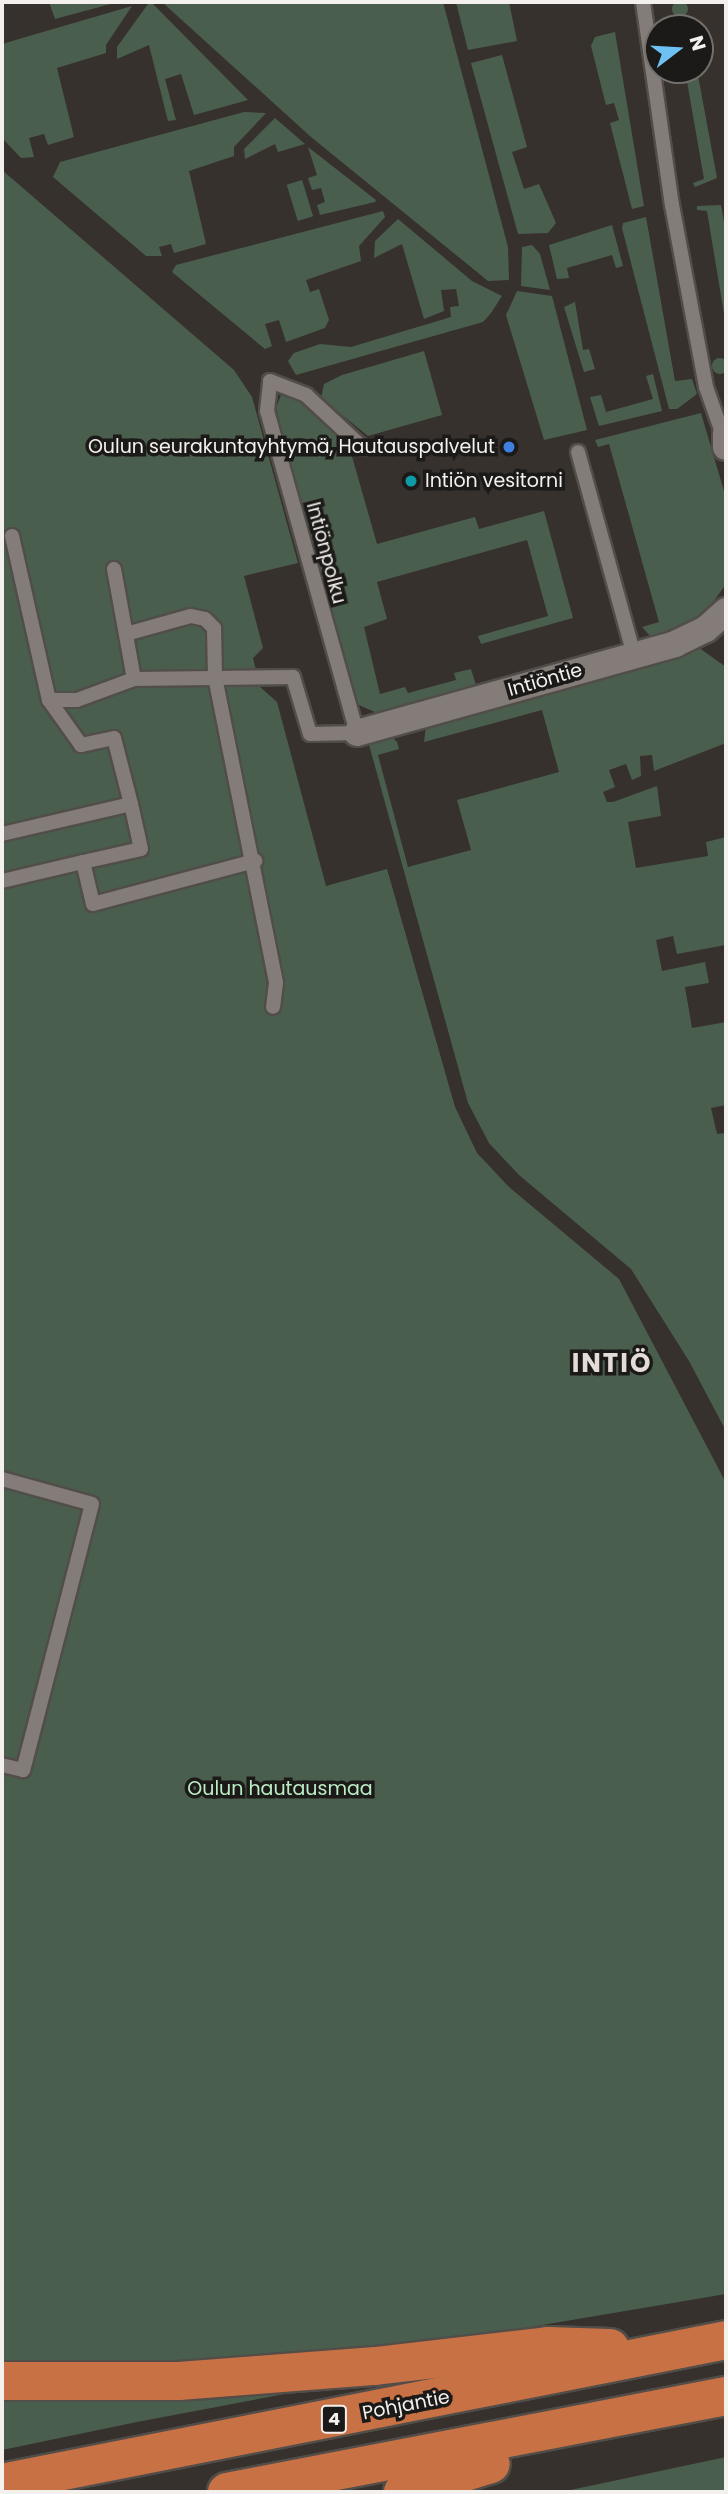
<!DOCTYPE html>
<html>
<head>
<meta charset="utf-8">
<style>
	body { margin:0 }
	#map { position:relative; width:728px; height:2494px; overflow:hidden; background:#37312d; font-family:Poppins,sans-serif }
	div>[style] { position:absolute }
	.green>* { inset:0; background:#4a5e4d; transform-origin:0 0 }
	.round { border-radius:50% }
	.roads { filter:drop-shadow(2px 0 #514d49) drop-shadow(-2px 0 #514d49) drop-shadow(0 2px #514d49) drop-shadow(0 -2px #514d49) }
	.lane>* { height:14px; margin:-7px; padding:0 7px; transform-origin:7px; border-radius:7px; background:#837c78 }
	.street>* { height:26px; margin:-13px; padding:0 13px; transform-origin:13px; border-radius:13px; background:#837c78 }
	.highway>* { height:38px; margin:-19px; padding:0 19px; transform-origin:19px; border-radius:19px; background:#c77145 }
	.dots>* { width:19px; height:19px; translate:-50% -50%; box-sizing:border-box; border:4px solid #1c1a18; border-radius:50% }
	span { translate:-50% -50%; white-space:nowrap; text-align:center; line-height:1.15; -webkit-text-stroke:7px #1c1a18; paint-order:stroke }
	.shield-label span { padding:2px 5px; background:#1c1a18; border:2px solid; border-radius:5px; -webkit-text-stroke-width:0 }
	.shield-label { font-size:18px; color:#f4f0ed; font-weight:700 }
	.poi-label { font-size:19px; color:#f4f0ed }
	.right { translate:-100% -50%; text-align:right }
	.left { translate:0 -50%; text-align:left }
	.street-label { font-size:19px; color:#f4f0ed }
	.park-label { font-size:19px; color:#bbecc4 }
	.district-label { font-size:26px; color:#e3dcd7; font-weight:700; letter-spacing:2px }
	.frame { position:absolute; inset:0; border:4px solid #f4f0ed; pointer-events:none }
	.north { position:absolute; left:644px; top:14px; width:70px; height:70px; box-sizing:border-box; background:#1c1a18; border:2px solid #72706d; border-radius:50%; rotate:73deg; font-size:19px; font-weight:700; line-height:28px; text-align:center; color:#f4f0ed }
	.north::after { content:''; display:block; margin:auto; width:24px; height:32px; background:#6ec2f3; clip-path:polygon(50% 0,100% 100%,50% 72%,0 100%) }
</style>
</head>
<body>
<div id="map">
	<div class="green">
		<i class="round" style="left:672px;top:1px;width:16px;height:16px"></i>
		<i style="clip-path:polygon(49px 2px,118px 2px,55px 19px)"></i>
		<i style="clip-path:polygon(162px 2px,443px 2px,508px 247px,509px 280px,488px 281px,311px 137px)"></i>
		<i style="clip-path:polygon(456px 2px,509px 2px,517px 41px,468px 50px)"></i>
		<i style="clip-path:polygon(148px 4px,153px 4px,248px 100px,194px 115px,181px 74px,165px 79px,176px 120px,168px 121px,149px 45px,117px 59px,117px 47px)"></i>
		<i style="clip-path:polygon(132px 6px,106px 45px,106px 53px,57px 68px,74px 137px,48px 145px,44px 134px,29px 138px,34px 157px,21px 158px,2px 138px,2px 44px)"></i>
		<i style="clip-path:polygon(615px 32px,644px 206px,632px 209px,610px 123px,619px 120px,614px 103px,606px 105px,591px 46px,595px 37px)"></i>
		<i style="clip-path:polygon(502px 55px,527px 147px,512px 152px,524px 189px,539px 184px,556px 223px,548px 233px,518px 234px,471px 63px)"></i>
		<i style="clip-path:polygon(685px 70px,697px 70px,717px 178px,695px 187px,693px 183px,704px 179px)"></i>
		<i style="clip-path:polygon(244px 112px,266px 113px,234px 147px,234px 156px,189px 171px,206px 244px,174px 253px,171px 244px,159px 247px,162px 256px,146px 256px,53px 177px,60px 162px)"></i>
		<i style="clip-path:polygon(275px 118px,305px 144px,278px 152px,275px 144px,245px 159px,244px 149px)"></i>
		<i style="clip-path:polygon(308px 147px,376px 200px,375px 202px,320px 215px,317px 205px,325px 202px,321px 188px,312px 190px,308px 178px,317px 175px)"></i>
		<i style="clip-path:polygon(2px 170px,234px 370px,252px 397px,298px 563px,244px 576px,263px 648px,253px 658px,260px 687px,277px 702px,326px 886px,387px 869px,455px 1107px,477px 1153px,509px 1187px,619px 1279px,726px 1483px,726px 2294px,465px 2338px,177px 2364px,2px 2361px)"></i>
		<i style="left:302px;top:180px;width:38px;height:16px;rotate:73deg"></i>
		<i style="clip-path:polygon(721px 205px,726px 233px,726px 326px,707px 211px,697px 210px,697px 206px)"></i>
		<i style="clip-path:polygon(383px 211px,385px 217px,359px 246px,361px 261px,306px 280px,310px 292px,319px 289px,329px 320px,325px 328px,286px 342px,279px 320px,265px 324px,272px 346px,265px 349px,172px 272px,176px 265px)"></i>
		<i style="clip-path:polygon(646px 217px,675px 381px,692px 379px,697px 394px,677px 409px,669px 409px,622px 228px,623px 223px)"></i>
		<i style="clip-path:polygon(398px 219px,472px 281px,502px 296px,491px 313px,483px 322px,296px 375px,288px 361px,294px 353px,320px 344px,351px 347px,451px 317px,450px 307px,459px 306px,456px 289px,441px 290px,444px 311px,424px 319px,402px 244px,374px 258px,375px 241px)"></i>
		<i style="clip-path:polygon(612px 225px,623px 266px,616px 268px,612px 255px,567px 268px,569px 278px,557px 279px,549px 245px)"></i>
		<i style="clip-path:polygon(532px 245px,540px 254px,550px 290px,521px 286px,522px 247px)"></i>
		<i style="clip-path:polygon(517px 291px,552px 296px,587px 430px,544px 440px,506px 315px)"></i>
		<i style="clip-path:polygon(575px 302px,583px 350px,589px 349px,595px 369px,584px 372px,564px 307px)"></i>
		<i style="clip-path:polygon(424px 351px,442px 415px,368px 436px,321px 398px,324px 384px,342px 375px)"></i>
		<i class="round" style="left:712px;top:358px;width:16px;height:16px"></i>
		<i style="clip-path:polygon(653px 374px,662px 411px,599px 426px,590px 397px,601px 395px,606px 412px,653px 399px,646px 376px)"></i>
		<i style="clip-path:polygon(292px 394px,347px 439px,377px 544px,475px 517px,479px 529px,544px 511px,573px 618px,481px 644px,478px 636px,548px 616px,527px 540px,377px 582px,387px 619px,364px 627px,380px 694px,405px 687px,408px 693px,456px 680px,454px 673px,471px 669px,476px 685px,377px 713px,359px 705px,350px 689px,276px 408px,281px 395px)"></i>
		<i style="clip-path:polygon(701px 413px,726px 498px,726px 584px,703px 616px,651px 637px,642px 627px,659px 622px,609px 444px,598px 447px,595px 440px)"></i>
		<i style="clip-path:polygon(695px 645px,726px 667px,726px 743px,654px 771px,652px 755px,640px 756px,641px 776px,632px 780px,626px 764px,609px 770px,615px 787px,603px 792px,607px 802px,613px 802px,657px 786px,661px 816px,628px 822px,636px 868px,708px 856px,706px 842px,726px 837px,726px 945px,677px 954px,673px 936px,656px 940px,662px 971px,705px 962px,709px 983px,685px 987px,692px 1028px,726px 1022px,726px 1105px,711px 1108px,717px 1134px,726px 1133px,726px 1431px,689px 1361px,631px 1269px,519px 1175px,489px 1143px,468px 1103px,368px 741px,390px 735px,397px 742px,399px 749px,378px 755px,408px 867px,471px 850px,457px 800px,559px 772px,542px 710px,424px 742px,426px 726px)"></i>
		<i style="clip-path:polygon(327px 2386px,137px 2422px,2px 2450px,2px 2395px)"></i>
		<i style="clip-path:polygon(726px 2457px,726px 2492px,561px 2492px)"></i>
	</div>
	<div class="roads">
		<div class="lane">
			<i style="left:643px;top:2px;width:205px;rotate:81.9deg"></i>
			<i style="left:672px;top:205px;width:185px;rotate:79.4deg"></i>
			<i style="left:706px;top:387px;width:51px;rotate:70.5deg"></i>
			<i style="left:578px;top:452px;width:211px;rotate:74.6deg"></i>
			<i style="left:12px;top:536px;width:168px;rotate:77.3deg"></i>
			<i style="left:49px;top:700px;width:28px"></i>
			<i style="left:77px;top:700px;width:61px;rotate:-20.2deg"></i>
			<i style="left:134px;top:679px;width:159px;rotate:-0.7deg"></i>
			<i style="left:293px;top:677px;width:59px;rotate:73.4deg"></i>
			<i style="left:310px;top:734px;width:47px;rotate:-1.2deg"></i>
			<i style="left:357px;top:733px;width:334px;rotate:-105.6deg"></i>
			<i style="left:267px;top:411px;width:30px;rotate:-84deg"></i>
			<i style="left:270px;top:381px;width:39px;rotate:21deg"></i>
			<i style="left:306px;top:395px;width:78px;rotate:42.9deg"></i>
			<i style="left:114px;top:569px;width:112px;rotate:79.7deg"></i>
			<i style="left:126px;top:634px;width:67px;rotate:-15.5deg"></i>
			<i style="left:191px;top:616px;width:14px;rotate:12deg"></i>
			<i style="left:205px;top:619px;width:13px;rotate:45deg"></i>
			<i style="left:214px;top:628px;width:49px;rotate:88.8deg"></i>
			<i style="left:215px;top:677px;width:312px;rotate:78.7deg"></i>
			<i style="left:276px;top:983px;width:24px;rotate:97deg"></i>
			<i style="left:2px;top:834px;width:132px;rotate:-13.1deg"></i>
			<i style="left:131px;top:804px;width:68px;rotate:-104.4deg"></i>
			<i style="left:114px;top:738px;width:34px;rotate:168deg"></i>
			<i style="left:81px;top:745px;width:55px;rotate:-125.4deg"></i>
			<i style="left:83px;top:862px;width:59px;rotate:-12.6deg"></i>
			<i style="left:141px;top:849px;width:46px;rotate:-102.5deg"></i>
			<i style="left:2px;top:881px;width:83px;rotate:-13.2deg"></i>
			<i style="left:83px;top:862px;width:43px;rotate:76.6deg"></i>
			<i style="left:93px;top:904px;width:168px;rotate:-14.9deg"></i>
			<i style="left:2px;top:1479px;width:93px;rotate:15.5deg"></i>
			<i style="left:92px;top:1504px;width:275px;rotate:104.5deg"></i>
			<i style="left:23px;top:1770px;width:22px;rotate:-167deg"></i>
		</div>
		<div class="street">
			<i style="left:726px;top:434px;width:13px;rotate:90deg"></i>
			<i style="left:357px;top:733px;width:330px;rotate:-15.6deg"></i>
			<i style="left:675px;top:644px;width:34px;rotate:-26deg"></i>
			<i style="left:706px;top:629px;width:27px;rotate:-42deg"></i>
		</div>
		<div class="highway">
			<i style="left:2px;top:2381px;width:177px"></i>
			<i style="left:179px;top:2381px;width:197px;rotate:-4.4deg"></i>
			<i style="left:375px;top:2366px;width:174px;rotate:-6.6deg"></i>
			<i style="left:548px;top:2346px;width:62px;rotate:1.8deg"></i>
			<i style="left:2px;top:2483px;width:738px;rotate:-11.17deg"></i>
			<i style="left:227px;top:2492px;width:508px;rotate:-10.89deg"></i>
			<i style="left:403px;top:2492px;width:92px;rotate:-17.7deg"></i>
		</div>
	</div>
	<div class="dots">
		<i style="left:509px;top:447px;background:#3f7fe0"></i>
		<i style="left:411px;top:481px;background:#0f9aa8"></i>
	</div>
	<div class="shield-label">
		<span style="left:334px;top:2419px">4</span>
	</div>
	<div class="poi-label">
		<span class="right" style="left:495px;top:447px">Oulun seurakuntayhtymä, Hautauspalvelut</span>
		<span class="left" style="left:425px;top:481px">Intiön vesitorni</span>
	</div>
	<div class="street-label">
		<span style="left:326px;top:553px;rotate:75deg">Intiönpolku</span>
		<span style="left:545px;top:680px;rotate:-16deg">Intiöntie</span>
		<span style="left:406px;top:2405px;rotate:-11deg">Pohjantie</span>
	</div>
	<div class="park-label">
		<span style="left:280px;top:1789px">Oulun hautausmaa</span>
	</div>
	<div class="district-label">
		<span style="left:612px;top:1364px">INTIÖ</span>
	</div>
	<div class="frame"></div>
	<div class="north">N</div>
</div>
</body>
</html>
